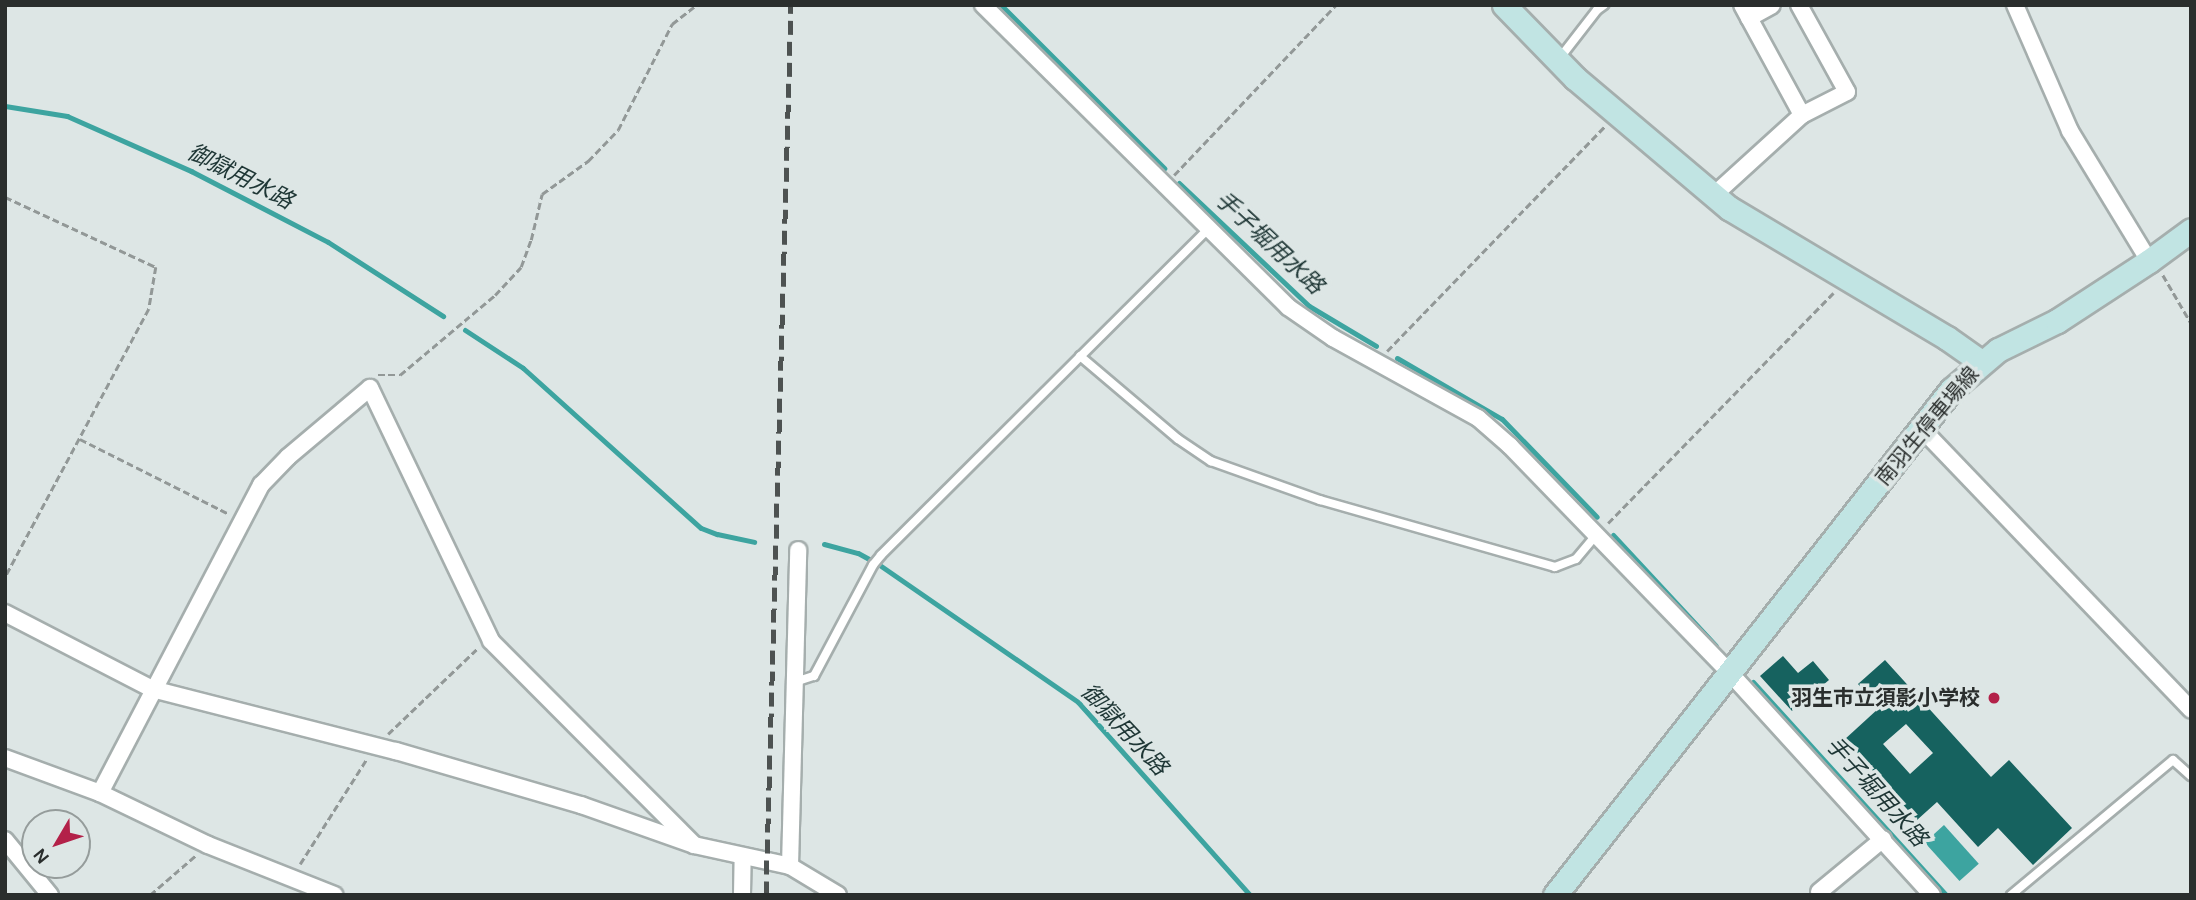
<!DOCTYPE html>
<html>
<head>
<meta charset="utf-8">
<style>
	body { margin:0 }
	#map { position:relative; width:2196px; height:900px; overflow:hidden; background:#dde6e5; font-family:Karla,"Noto Sans JP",sans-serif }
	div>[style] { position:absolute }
	.water>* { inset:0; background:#3da4a0; transform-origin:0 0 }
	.stream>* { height:5px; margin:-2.5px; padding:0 2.5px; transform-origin:2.5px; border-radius:2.5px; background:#3da4a0 }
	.building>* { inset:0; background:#16625f }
	.path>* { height:2.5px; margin-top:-1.25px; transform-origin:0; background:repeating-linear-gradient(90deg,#929897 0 7px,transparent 0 10.5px) }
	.roads { filter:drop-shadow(2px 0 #a5aead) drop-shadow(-2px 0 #a5aead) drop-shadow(0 2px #a5aead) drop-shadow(0 -2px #a5aead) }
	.lane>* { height:8px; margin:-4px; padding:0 4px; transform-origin:4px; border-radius:4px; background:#fff }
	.street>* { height:16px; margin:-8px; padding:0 8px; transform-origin:8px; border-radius:8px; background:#fff }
	.secondary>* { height:23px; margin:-11.5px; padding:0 11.5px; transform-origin:11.5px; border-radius:11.5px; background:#c1e4e3 }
	.rail>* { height:5px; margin-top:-2.5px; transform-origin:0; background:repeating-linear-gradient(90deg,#4d5251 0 14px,transparent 0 21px) }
	.dots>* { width:19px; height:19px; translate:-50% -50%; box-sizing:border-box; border:4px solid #dde6e5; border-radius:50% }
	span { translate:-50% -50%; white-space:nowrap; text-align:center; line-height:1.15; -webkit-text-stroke:7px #dde6e5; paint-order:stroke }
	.street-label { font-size:21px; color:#2a2e2d }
	.poi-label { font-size:21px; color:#2a2e2d; font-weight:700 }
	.right { translate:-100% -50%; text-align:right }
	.water-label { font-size:23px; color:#1e3635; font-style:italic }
	.frame { position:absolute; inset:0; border:7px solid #2a2e2d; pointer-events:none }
	.north { position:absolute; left:21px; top:809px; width:70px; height:70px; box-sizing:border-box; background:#dde6e5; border:2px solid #959c9b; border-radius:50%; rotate:231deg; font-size:19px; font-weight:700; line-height:28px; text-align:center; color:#2a2e2d }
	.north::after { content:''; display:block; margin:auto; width:24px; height:32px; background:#b32149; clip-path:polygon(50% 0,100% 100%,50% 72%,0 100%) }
</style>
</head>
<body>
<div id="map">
	<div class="water">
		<i style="left:1944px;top:825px;width:52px;height:26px;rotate:48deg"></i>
	</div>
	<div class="stream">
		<i style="left:1001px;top:5px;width:231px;rotate:45deg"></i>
		<i style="left:5px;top:106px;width:63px;rotate:9.2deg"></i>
		<i style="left:67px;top:116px;width:136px;rotate:23.9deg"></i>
		<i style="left:191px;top:171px;width:154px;rotate:27.4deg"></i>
		<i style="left:328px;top:242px;width:137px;rotate:32.8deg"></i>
		<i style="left:1179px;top:183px;width:179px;rotate:43.4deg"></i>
		<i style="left:1309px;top:306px;width:78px;rotate:30.8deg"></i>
		<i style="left:465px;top:330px;width:69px;rotate:33.2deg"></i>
		<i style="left:523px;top:368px;width:239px;rotate:42deg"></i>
		<i style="left:701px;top:528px;width:17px;rotate:21deg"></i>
		<i style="left:717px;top:534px;width:38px;rotate:12deg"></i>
		<i style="left:1397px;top:358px;width:121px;rotate:30.2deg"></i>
		<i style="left:1502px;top:419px;width:136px;rotate:45.9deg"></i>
		<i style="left:1613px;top:535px;width:151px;rotate:47.1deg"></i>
		<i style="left:824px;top:544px;width:35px;rotate:15deg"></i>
		<i style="left:858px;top:553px;width:13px;rotate:29deg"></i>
		<i style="left:881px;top:566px;width:239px;rotate:34.6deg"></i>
		<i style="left:1078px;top:702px;width:259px;rotate:48.3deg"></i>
		<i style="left:1753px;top:682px;width:287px;rotate:47.8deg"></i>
	</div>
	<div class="building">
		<i style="clip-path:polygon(1783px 656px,1798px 673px,1813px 661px,1829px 680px,1792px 711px,1760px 676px)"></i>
		<i style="clip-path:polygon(evenodd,1885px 660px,1991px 777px,2009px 760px,2072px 828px,2033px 865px,1998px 828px,1978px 847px,1937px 802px,1917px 820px,1844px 740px,1879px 708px,1858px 684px,1885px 660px,1906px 724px,1933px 753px,1910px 774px,1883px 744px,1906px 724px)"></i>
	</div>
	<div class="path">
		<i style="left:1174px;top:175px;width:235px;rotate:-46.4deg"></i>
		<i style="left:5px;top:197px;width:166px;rotate:24.9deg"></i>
		<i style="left:156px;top:267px;width:43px;rotate:99.5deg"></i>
		<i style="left:149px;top:309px;width:305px;rotate:118.2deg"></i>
		<i style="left:2163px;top:275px;width:56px;rotate:59.7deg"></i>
		<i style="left:1387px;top:351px;width:312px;rotate:-45.9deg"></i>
		<i style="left:378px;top:375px;width:22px"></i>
		<i style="left:400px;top:375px;width:124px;rotate:-40.1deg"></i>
		<i style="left:495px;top:295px;width:38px;rotate:-47deg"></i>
		<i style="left:521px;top:267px;width:29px;rotate:-70deg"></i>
		<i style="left:531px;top:240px;width:47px;rotate:-76.6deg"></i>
		<i style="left:542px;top:194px;width:57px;rotate:-35.7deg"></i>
		<i style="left:588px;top:161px;width:43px;rotate:-45.9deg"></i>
		<i style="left:618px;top:130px;width:119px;rotate:-63deg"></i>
		<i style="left:672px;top:24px;width:31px;rotate:-38deg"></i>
		<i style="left:80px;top:439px;width:165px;rotate:26.7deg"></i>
		<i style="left:1608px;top:523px;width:322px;rotate:-45.6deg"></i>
		<i style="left:388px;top:734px;width:123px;rotate:-43.7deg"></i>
		<i style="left:300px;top:864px;width:123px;rotate:-57.6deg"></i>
		<i style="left:150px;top:895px;width:60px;rotate:-40.9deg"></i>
	</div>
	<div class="roads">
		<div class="lane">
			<i style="left:1559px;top:59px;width:62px;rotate:-52.2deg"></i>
			<i style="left:1597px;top:10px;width:9px;rotate:-36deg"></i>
			<i style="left:1080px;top:356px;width:128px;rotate:40.3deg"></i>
			<i style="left:1178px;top:439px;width:40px;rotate:34deg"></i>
			<i style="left:1211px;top:461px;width:116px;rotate:19.7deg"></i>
			<i style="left:1320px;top:500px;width:244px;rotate:15.9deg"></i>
			<i style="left:1555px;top:567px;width:22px;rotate:-21deg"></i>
			<i style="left:1576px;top:559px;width:31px;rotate:-50deg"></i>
			<i style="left:795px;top:682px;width:20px;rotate:-18deg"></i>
			<i style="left:814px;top:676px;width:126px;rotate:-62deg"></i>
			<i style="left:873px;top:565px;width:13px;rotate:-51deg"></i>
			<i style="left:881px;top:555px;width:460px;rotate:-44.9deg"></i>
			<i style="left:2011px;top:895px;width:211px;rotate:-39.8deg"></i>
			<i style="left:2173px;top:760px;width:24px;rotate:42deg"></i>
		</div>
		<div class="street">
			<i style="left:983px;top:5px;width:429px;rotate:44.7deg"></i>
			<i style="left:1288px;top:307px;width:55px;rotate:34.6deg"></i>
			<i style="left:1333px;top:338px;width:166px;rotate:28.9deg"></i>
			<i style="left:1478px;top:418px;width:43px;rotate:41.2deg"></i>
			<i style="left:1510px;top:446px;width:316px;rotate:45.9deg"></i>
			<i style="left:1730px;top:673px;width:300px;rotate:47.7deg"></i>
			<i style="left:1799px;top:5px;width:99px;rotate:61.1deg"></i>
			<i style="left:1847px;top:92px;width:51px;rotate:152.9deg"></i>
			<i style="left:2015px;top:5px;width:137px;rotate:66.4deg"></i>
			<i style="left:2070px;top:131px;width:152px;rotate:58.7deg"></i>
			<i style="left:1749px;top:18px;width:26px;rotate:-29deg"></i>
			<i style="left:1714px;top:195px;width:119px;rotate:-42.3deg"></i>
			<i style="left:1802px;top:115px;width:125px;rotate:-118.6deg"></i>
			<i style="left:1921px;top:428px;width:390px;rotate:46.2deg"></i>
			<i style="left:5px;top:613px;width:165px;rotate:27.3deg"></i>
			<i style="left:152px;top:689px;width:252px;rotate:14.3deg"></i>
			<i style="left:396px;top:751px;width:193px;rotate:16.3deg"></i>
			<i style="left:581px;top:805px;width:120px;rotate:19.5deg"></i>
			<i style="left:694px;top:845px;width:98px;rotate:12.3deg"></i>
			<i style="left:790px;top:866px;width:56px;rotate:31.1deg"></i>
			<i style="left:5px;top:758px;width:101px;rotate:20.2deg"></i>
			<i style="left:100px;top:793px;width:120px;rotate:25.7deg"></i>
			<i style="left:208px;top:845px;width:136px;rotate:21.6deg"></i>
			<i style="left:100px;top:793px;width:348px;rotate:-62.4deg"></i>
			<i style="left:261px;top:485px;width:39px;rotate:-46deg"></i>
			<i style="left:288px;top:457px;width:107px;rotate:-40.1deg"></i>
			<i style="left:370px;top:388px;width:280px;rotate:64.4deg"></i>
			<i style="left:491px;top:641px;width:288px;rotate:45.1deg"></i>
			<i style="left:5px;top:840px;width:71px;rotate:50.7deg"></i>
			<i style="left:790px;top:866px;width:316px;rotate:-88.5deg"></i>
			<i style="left:1819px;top:892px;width:83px;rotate:-39.6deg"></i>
			<i style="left:742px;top:895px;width:39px;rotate:-89deg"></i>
		</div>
		<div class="secondary">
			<i style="left:1504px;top:5px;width:102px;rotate:45.8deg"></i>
			<i style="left:1575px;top:78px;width:202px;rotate:40.2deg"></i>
			<i style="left:1729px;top:208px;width:254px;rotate:30.8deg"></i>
			<i style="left:1947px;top:338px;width:42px;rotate:35.2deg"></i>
			<i style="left:1555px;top:895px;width:642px;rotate:-51.9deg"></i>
			<i style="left:1951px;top:390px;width:62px;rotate:-40.4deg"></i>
			<i style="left:1998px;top:350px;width:66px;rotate:-26.2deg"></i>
			<i style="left:2057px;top:321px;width:110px;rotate:-33.1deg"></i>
			<i style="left:2149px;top:261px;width:52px;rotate:-36.4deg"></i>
		</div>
	</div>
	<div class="rail">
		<i style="left:766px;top:895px;width:890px;rotate:-88.39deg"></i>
	</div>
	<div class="dots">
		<i style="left:1994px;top:698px;background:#b32149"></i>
	</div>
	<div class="street-label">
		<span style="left:1927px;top:426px;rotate:-50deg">南羽生停車場線</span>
	</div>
	<div class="poi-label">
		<span class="right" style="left:1980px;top:698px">羽生市立須影小学校</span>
	</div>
	<div class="water-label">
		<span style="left:240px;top:177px;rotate:27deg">御獄用水路</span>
		<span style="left:1269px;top:243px;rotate:43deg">手子堀用水路</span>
		<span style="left:1124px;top:730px;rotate:47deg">御獄用水路</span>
		<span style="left:1876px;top:792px;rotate:48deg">手子堀用水路</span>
	</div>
	<div class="frame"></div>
	<div class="north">N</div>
</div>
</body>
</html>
